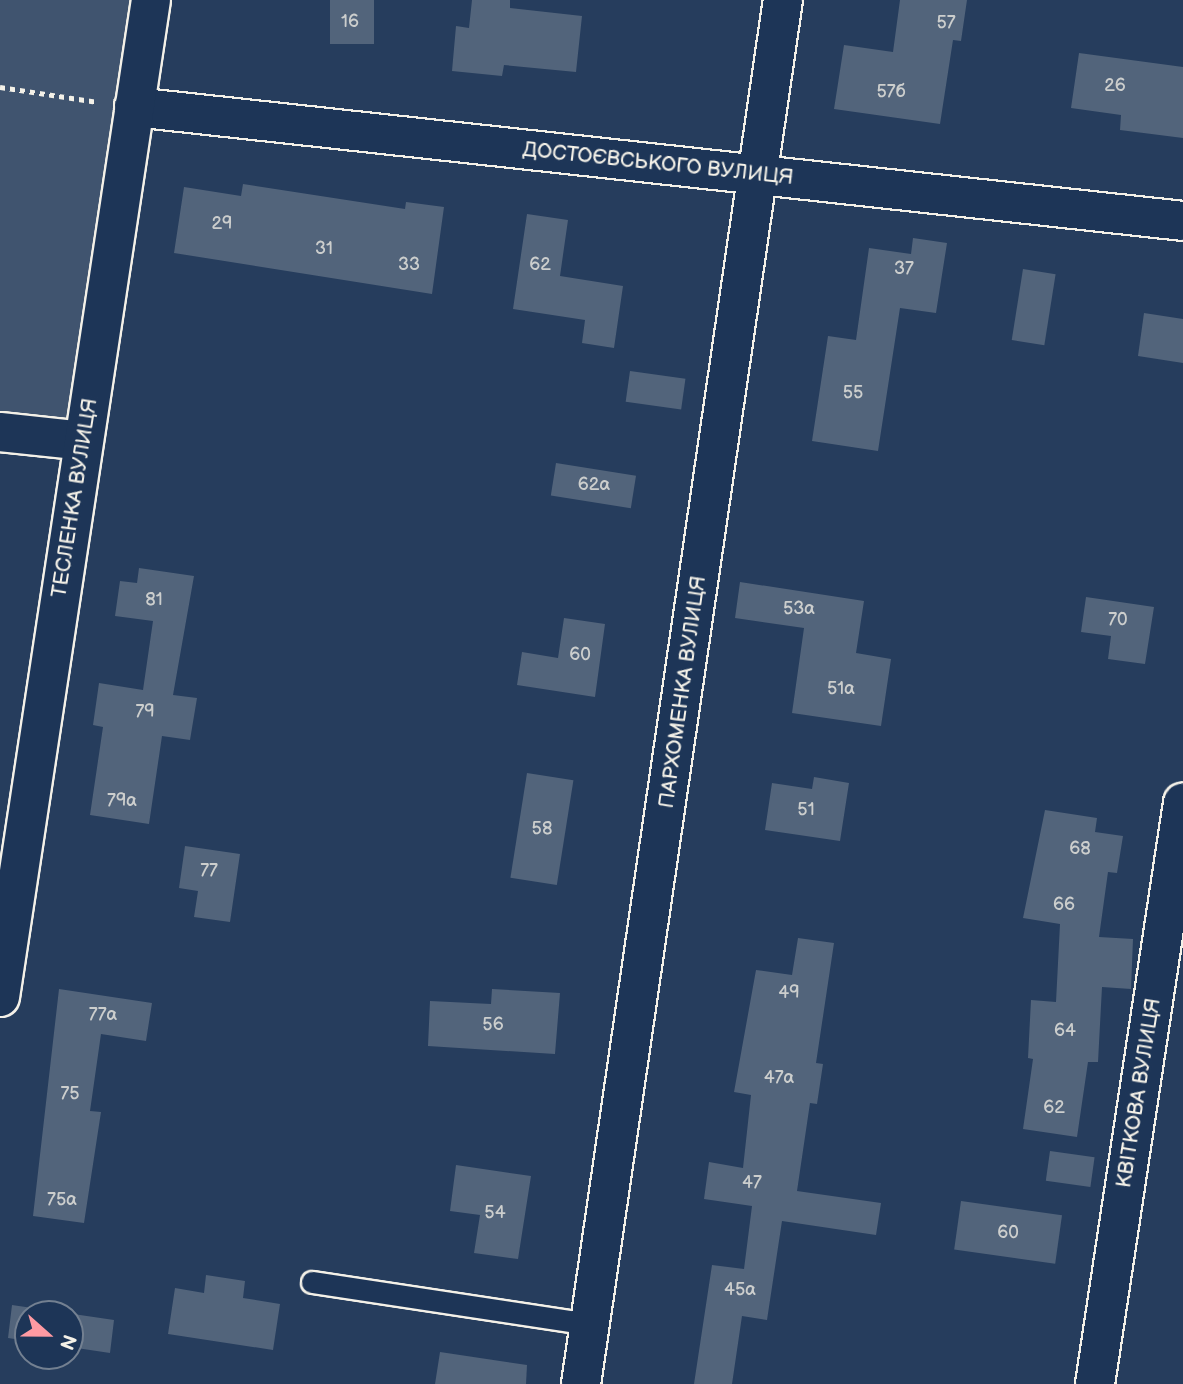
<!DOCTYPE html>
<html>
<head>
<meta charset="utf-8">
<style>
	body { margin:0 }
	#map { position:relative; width:1183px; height:1384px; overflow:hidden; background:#263d5d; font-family:"Balsamiq Sans",sans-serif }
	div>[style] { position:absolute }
	.green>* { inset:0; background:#40546f }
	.building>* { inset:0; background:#52647b; transform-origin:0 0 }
	.path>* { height:4.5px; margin-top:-2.25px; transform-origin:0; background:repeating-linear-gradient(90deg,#f4f1e8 0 5px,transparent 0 10px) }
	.roads { filter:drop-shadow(2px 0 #f4f1e8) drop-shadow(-2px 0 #f4f1e8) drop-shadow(0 2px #f4f1e8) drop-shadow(0 -2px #f4f1e8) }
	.service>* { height:21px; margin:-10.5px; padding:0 10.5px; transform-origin:10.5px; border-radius:10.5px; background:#1d3557 }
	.minor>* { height:38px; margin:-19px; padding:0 19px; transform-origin:19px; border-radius:19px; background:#1d3557 }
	span { translate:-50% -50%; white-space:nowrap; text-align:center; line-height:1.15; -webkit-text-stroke:6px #1d3557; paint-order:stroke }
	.number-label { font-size:18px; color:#cccecd }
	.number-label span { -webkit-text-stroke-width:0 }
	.street-label { font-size:21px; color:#f4f1e8 }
	.north { position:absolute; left:14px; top:1300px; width:70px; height:70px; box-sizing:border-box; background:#1d3557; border:2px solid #738091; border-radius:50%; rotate:111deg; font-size:19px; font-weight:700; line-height:28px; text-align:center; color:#f4f1e8 }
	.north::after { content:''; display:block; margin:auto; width:24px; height:32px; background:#ff9aa2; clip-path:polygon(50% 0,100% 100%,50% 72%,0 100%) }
</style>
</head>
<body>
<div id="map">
	<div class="green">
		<i style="clip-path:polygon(0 0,142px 0,76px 431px,0 423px)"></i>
	</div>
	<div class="building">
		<i style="left:330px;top:0;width:44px;height:44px"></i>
		<i style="clip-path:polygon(472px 0,510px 0,510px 8px,582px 16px,576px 72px,504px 65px,502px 76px,452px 71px,456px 26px,469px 28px)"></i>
		<i style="clip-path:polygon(900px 0,967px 0,961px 41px,953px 40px,940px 124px,834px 109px,844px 45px,893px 52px)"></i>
		<i style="clip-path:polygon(1079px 53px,1183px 67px,1183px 138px,1120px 130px,1121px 115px,1071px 108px)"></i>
		<i style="clip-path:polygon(243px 184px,405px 209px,406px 202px,444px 207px,432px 294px,174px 253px,184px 187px,241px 196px)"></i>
		<i style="clip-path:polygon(527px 214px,568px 220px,560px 276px,623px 286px,614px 348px,582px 343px,585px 320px,513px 309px)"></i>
		<i style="clip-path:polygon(913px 238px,947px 243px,936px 313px,900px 308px,878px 451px,812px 441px,828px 336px,856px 340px,869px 248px,911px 254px)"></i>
		<i style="left:1023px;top:269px;width:33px;height:72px;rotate:9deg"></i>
		<i style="clip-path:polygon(1144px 313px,1183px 319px,1183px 363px,1138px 356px)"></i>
		<i style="left:630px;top:371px;width:56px;height:31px;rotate:8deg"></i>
		<i style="left:556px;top:463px;width:81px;height:33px;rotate:9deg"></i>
		<i style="clip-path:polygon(139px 568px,194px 576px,173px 695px,197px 698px,190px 740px,162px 736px,149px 824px,90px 815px,103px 727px,93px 725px,99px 683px,143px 690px,153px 621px,115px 616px,120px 581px,137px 583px)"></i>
		<i style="clip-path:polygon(740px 582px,864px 601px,856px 653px,891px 659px,881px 726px,792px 713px,804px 628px,735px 618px)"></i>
		<i style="clip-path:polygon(1086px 597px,1154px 607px,1145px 664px,1108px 659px,1111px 636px,1081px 632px)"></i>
		<i style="clip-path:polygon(564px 618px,605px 624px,595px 697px,517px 685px,522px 652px,558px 658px)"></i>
		<i style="left:527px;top:773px;width:47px;height:106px;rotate:9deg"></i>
		<i style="clip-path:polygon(814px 777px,849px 783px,840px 841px,765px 830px,772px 783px,812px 789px)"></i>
		<i style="clip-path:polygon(1045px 810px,1097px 818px,1095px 832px,1123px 836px,1117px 873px,1108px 872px,1099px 937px,1133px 939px,1131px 989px,1102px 987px,1098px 1062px,1088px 1062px,1077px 1137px,1023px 1129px,1033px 1059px,1028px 1058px,1031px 1000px,1056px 1002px,1060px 924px,1023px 918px)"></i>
		<i style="clip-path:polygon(185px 846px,240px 854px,230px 922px,194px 917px,198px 891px,179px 888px)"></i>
		<i style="clip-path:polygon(798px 938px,834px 943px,816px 1063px,823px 1064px,817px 1104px,810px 1103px,797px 1191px,881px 1203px,876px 1235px,782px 1221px,767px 1320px,742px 1316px,732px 1384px,694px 1384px,712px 1265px,744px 1269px,752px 1206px,704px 1199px,709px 1162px,743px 1168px,751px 1095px,734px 1092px,756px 970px,792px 975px)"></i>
		<i style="clip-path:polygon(59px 989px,152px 1003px,146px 1041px,101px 1034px,90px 1111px,101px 1112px,84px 1223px,33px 1216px)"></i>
		<i style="clip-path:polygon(492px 989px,560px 993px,555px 1054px,428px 1046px,430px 1001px,491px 1004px)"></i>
		<i style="left:1050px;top:1151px;width:45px;height:30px;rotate:8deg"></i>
		<i style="clip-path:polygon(456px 1165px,531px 1176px,518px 1259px,474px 1253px,480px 1215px,450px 1211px)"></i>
		<i style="left:961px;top:1201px;width:102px;height:49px;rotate:8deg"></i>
		<i style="clip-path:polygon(206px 1275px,245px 1281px,243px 1298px,280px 1304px,273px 1350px,168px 1334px,175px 1288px,204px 1293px)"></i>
		<i style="clip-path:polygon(12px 1305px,114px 1320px,110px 1353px,70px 1347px,70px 1314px,28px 1314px,28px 1341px,8px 1338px)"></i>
		<i style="clip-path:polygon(440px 1352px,527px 1365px,526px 1384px,435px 1384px)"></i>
	</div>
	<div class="path">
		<i style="left:0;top:87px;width:99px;rotate:8.7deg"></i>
	</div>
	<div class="roads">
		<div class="service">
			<i style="left:312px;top:1282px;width:281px;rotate:8.6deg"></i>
		</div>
		<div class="minor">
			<i style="left:134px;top:107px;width:1055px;rotate:6.2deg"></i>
			<i style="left:0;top:432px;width:84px;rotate:6.1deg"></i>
			<i style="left:0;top:997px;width:1008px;rotate:-81.39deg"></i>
			<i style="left:581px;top:1384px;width:1399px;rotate:-81.7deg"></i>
			<i style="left:1095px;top:1384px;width:588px;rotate:-81.39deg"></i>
		</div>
	</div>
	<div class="number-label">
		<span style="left:350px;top:22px">16</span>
		<span style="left:946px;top:23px">57</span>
		<span style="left:1115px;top:86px">26</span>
		<span style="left:891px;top:92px">57б</span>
		<span style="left:222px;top:224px">29</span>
		<span style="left:324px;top:249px">31</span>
		<span style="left:409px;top:265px">33</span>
		<span style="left:540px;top:265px">62</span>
		<span style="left:904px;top:269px">37</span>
		<span style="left:853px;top:393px">55</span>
		<span style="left:594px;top:485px">62а</span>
		<span style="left:154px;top:600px">81</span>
		<span style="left:799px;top:609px">53а</span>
		<span style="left:1118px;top:620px">70</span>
		<span style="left:580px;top:655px">60</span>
		<span style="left:841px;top:689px">51а</span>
		<span style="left:145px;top:712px">79</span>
		<span style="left:122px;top:801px">79а</span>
		<span style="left:806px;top:810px">51</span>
		<span style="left:542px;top:829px">58</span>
		<span style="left:1080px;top:849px">68</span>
		<span style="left:209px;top:871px">77</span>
		<span style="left:1064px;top:905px">66</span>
		<span style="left:789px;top:993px">49</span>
		<span style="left:103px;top:1015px">77а</span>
		<span style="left:493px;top:1025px">56</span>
		<span style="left:1065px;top:1031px">64</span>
		<span style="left:779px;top:1078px">47а</span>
		<span style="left:70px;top:1094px">75</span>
		<span style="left:1054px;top:1108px">62</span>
		<span style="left:752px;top:1183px">47</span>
		<span style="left:62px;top:1200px">75а</span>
		<span style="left:495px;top:1213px">54</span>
		<span style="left:1008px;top:1233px">60</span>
		<span style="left:740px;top:1290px">45а</span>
	</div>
	<div class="street-label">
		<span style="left:658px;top:164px;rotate:6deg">ДОСТОЄВСЬКОГО ВУЛИЦЯ</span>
		<span style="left:75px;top:498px;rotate:-81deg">ТЕСЛЕНКА ВУЛИЦЯ</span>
		<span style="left:683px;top:692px;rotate:-82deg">ПАРХОМЕНКА ВУЛИЦЯ</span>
		<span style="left:1139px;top:1093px;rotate:-81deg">КВІТКОВА ВУЛИЦЯ</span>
	</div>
	<div class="north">N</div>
</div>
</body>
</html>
